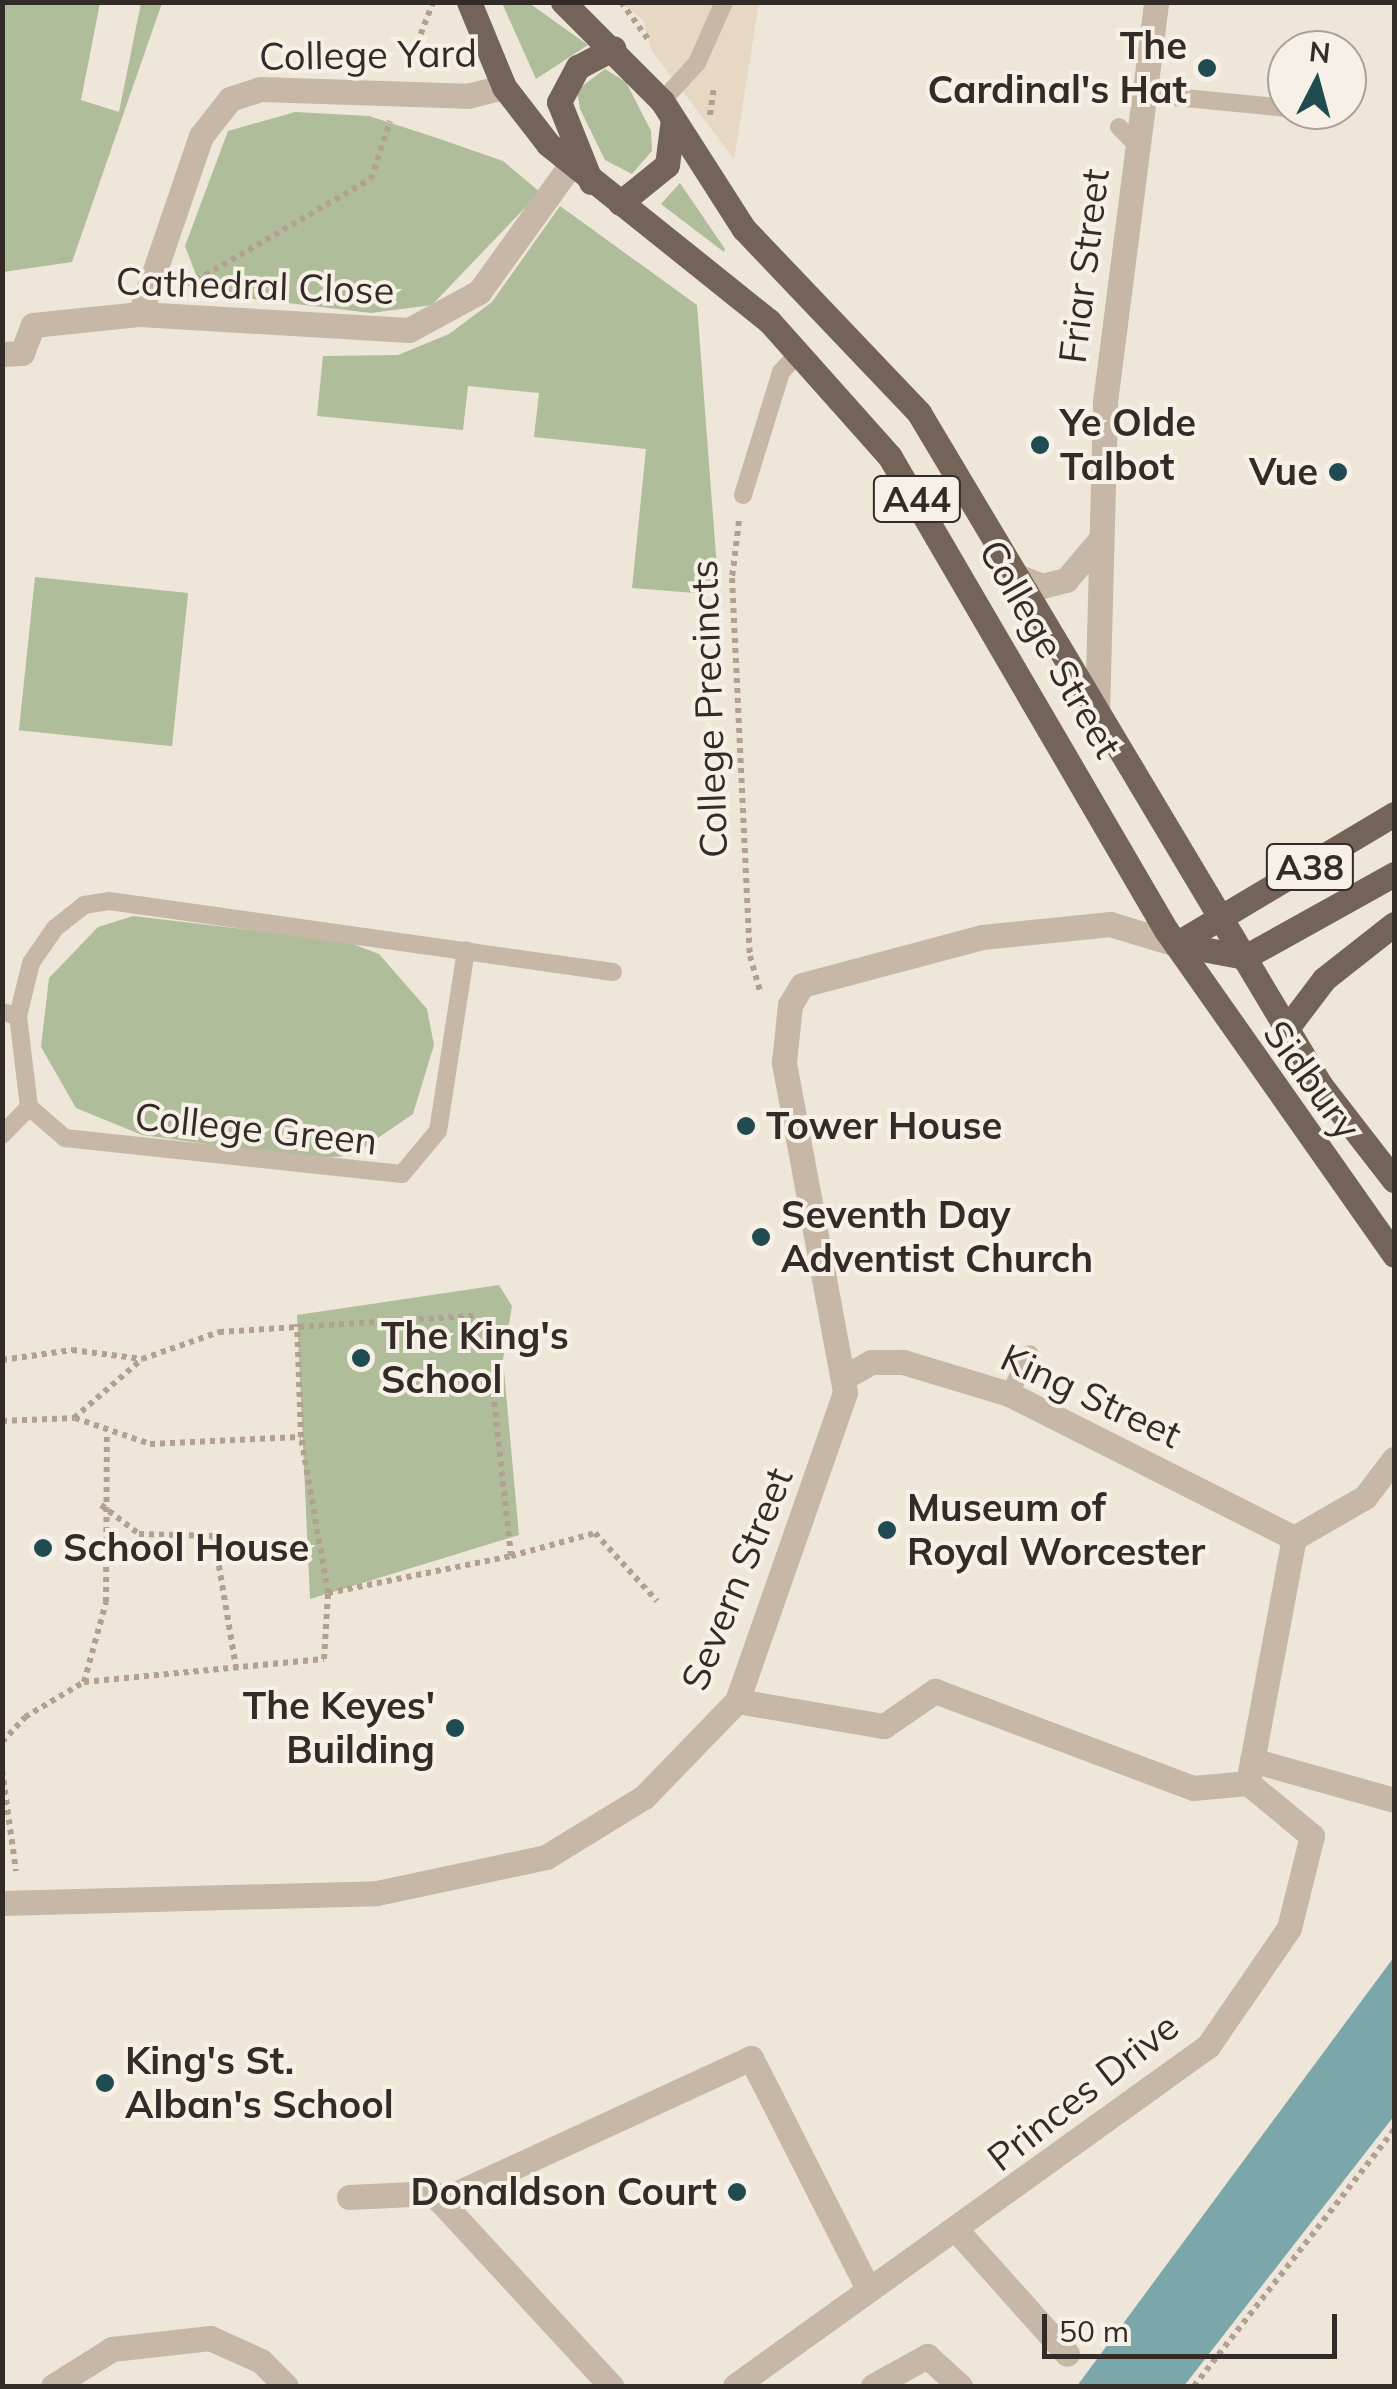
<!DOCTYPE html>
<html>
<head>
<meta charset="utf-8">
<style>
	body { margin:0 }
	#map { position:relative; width:1397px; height:2389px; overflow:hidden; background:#efe6da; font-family:Mulish,sans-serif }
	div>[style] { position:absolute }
	.green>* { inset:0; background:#b0bd9b; transform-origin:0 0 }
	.plaza>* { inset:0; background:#e6d8c2 }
	.water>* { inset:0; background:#7ba6aa }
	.path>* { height:6px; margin-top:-3px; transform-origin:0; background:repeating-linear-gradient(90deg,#b2a191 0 5px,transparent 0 10px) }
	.lane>* { height:18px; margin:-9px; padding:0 9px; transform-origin:9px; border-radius:9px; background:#c6b7a7 }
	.street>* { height:25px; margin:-12.5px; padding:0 12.5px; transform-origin:12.5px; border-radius:12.5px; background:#c6b7a7 }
	.primary>* { height:25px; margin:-12.5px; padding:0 12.5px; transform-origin:12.5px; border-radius:12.5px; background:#746359 }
	.dots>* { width:28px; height:28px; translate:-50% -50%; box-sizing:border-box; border:5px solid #f7f0e6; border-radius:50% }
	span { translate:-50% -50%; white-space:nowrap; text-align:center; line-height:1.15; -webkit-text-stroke:8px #f7f0e6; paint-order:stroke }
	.shield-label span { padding:2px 8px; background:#f7f0e6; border:2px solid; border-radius:8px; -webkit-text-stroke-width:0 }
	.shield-label { font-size:35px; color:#332b27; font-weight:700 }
	.poi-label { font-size:38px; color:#332b27; font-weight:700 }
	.right { translate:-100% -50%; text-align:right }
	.left { translate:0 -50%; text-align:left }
	.street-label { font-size:38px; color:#332b27 }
	.frame { position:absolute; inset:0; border:5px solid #332b27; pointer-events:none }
	.north { position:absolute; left:1267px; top:30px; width:100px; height:100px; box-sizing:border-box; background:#f7f0e6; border:2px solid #a9a19a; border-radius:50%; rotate:6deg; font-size:28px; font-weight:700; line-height:40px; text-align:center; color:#332b27 }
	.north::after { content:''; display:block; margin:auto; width:35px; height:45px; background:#204b51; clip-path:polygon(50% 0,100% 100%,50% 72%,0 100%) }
	.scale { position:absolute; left:1042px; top:2314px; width:295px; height:45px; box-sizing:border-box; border:5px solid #332b27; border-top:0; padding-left:12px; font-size:30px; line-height:35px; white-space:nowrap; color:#332b27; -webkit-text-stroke:8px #f7f0e6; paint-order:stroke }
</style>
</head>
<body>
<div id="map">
	<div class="green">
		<i style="clip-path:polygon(3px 2px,100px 3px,81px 100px,119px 112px,141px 3px,162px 3px,72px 262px,3px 272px)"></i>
		<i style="clip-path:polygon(502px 3px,529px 3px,588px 45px,536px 79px)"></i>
		<i style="clip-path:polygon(605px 69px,626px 82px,651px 131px,652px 151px,632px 174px,605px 160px,580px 109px,577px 90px)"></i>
		<i style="clip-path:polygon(295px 112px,369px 116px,434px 137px,503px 161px,540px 192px,432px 305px,371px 313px,203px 293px,185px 246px,228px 131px)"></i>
		<i style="clip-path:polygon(680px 183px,725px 249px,724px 252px,661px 204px)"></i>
		<i style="clip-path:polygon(560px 206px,697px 305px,719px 595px,632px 588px,646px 449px,534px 437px,539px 393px,468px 386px,463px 430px,317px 416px,323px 356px,398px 355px,449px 334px,492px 302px)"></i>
		<i style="left:35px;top:577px;width:154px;height:154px;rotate:6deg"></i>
		<i style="clip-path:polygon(133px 916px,345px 941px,379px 954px,427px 1009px,434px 1045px,413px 1114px,353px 1155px,317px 1159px,142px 1135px,76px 1108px,41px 1047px,49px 978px,98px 927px)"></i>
		<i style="clip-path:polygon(499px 1285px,512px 1306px,503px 1360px,519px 1535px,310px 1599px,297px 1315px)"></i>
	</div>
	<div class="plaza">
		<i style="clip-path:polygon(621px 3px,759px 3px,734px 159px,652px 51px,643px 20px)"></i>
	</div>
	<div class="water">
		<i style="clip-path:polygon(1394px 1957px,1394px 2116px,1184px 2386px,1077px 2386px)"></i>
	</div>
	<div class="path">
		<i style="left:621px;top:2px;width:46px;rotate:53.9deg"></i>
		<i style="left:410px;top:62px;width:64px;rotate:-69deg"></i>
		<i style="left:710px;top:115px;width:27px;rotate:-82deg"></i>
		<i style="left:188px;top:285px;width:211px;rotate:-30.1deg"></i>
		<i style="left:371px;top:179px;width:61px;rotate:-71.9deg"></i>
		<i style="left:739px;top:521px;width:57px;rotate:97deg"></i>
		<i style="left:732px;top:578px;width:378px;rotate:87.3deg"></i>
		<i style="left:750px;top:956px;width:36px;rotate:74deg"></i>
		<i style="left:2px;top:1360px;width:71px;rotate:-8.1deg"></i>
		<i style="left:72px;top:1350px;width:71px;rotate:7.3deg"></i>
		<i style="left:75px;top:1418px;width:79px;rotate:19.1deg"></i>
		<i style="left:150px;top:1444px;width:151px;rotate:-2.7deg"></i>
		<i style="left:2px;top:1421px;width:72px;rotate:-2.4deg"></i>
		<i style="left:74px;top:1418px;width:90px;rotate:-40.9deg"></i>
		<i style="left:142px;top:1359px;width:82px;rotate:-19.3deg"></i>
		<i style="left:219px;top:1332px;width:257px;rotate:-3.6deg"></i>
		<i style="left:101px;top:1505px;width:48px;rotate:37.3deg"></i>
		<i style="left:139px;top:1534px;width:75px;rotate:1.5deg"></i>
		<i style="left:214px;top:1536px;width:134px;rotate:80.5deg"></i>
		<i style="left:511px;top:1556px;width:87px;rotate:-15.3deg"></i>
		<i style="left:595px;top:1533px;width:92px;rotate:47.6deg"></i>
		<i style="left:328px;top:1593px;width:187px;rotate:-11.4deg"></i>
		<i style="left:511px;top:1556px;width:185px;rotate:-96.2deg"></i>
		<i style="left:84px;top:1682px;width:241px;rotate:-5.5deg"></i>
		<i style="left:324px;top:1659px;width:66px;rotate:-86.5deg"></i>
		<i style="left:328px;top:1593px;width:158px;rotate:-99.8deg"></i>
		<i style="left:301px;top:1437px;width:113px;rotate:-92deg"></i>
		<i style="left:2px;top:1742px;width:34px;rotate:-47deg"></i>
		<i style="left:25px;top:1717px;width:69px;rotate:-30.7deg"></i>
		<i style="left:84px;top:1682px;width:83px;rotate:-74.6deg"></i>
		<i style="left:106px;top:1602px;width:166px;rotate:-89.7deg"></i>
		<i style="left:2px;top:1770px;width:102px;rotate:82.1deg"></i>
		<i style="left:1194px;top:2386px;width:325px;rotate:-52deg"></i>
	</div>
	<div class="lane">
		<i style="left:1144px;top:94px;width:144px;rotate:5.6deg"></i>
		<i style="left:662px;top:101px;width:52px;rotate:-47.4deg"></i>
		<i style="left:697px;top:63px;width:67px;rotate:-66.1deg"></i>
		<i style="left:1305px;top:110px;width:11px;rotate:5deg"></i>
		<i style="left:1119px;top:127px;width:27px;rotate:45deg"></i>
		<i style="left:743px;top:495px;width:129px;rotate:-72.8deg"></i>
		<i style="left:781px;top:372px;width:26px;rotate:-47deg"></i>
		<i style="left:2px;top:1012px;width:16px;rotate:14deg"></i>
		<i style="left:18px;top:1016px;width:55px;rotate:-76.2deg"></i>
		<i style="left:31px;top:963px;width:42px;rotate:-55.6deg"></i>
		<i style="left:55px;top:928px;width:37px;rotate:-38deg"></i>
		<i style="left:84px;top:905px;width:25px;rotate:-9deg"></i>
		<i style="left:109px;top:901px;width:509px;rotate:8.02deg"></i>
		<i style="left:18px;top:1016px;width:92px;rotate:83.1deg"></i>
		<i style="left:29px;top:1107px;width:48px;rotate:40.7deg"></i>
		<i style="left:65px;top:1138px;width:339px;rotate:6.1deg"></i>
		<i style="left:402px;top:1174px;width:56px;rotate:-50.1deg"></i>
		<i style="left:438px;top:1131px;width:183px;rotate:-81.2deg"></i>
		<i style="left:2px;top:1135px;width:39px;rotate:-46deg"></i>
		<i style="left:1009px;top:1394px;width:45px;rotate:-62.3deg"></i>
	</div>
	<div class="street">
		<i style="left:140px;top:314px;width:188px;rotate:-71.1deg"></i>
		<i style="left:201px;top:136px;width:47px;rotate:-51.9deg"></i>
		<i style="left:230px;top:99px;width:32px;rotate:-18deg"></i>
		<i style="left:260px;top:89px;width:207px;rotate:1.9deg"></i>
		<i style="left:467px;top:96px;width:38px;rotate:-14deg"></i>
		<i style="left:2px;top:354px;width:20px;rotate:-3deg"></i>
		<i style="left:22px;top:353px;width:30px;rotate:-69deg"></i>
		<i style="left:33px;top:325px;width:108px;rotate:-5.9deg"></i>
		<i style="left:140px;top:314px;width:269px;rotate:3.4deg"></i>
		<i style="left:409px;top:330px;width:80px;rotate:-28.5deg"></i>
		<i style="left:479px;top:292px;width:155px;rotate:-54.2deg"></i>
		<i style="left:1016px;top:576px;width:28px;rotate:21deg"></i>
		<i style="left:1042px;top:586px;width:25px;rotate:-14deg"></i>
		<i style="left:1066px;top:580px;width:52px;rotate:-49.6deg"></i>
		<i style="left:1097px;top:714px;width:312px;rotate:-88.5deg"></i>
		<i style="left:1105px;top:402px;width:403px;rotate:-82.7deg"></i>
		<i style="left:848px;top:1375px;width:26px;rotate:-29deg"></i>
		<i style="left:871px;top:1362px;width:32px"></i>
		<i style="left:903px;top:1362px;width:111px;rotate:16.8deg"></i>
		<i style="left:1009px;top:1394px;width:319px;rotate:26.8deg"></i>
		<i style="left:1294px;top:1538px;width:82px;rotate:-30deg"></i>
		<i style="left:1365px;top:1497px;width:48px;rotate:-52.7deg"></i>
		<i style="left:737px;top:1701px;width:149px;rotate:9.7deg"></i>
		<i style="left:884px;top:1726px;width:62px;rotate:-34.5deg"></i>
		<i style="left:935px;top:1691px;width:276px;rotate:20.6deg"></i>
		<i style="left:1193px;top:1788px;width:55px;rotate:-5.2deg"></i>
		<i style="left:1252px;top:1760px;width:148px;rotate:15.7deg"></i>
		<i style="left:2px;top:1903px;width:375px;rotate:-1.5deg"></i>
		<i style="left:377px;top:1893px;width:173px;rotate:-12deg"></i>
		<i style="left:546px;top:1857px;width:115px;rotate:-31.5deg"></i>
		<i style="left:644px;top:1797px;width:134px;rotate:-45.9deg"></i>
		<i style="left:737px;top:1701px;width:327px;rotate:-70.7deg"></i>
		<i style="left:845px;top:1392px;width:336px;rotate:-100.5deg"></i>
		<i style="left:784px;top:1062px;width:57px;rotate:-84deg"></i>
		<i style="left:790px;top:1005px;width:23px;rotate:-59deg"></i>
		<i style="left:802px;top:985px;width:186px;rotate:-14.9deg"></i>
		<i style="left:982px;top:937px;width:129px;rotate:-5.8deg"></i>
		<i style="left:1110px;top:924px;width:69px;rotate:16.9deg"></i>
		<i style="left:349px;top:2197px;width:84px;rotate:-2.7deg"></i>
		<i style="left:433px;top:2193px;width:263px;rotate:47.3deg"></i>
		<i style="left:440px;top:2201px;width:342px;rotate:-24.7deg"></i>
		<i style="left:751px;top:2058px;width:257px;rotate:63.1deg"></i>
		<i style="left:959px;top:2233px;width:162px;rotate:48.2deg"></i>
		<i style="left:53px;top:2386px;width:70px;rotate:-32.1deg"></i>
		<i style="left:112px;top:2349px;width:99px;rotate:-6.4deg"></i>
		<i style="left:210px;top:2338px;width:56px;rotate:24.3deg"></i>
		<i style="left:261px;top:2361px;width:35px;rotate:45deg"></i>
		<i style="left:735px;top:2386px;width:583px;rotate:-35.71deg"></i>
		<i style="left:1208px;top:2046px;width:143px;rotate:-55.5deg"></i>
		<i style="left:1289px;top:1928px;width:95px;rotate:-76deg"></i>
		<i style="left:1312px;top:1836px;width:83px;rotate:-140.4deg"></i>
		<i style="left:1248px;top:1783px;width:249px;rotate:-79.4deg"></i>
		<i style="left:873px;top:2386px;width:62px;rotate:-29.1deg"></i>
		<i style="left:927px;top:2356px;width:45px;rotate:42.3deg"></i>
	</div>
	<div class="primary">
		<i style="left:469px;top:2px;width:92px;rotate:67.6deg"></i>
		<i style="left:504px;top:87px;width:72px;rotate:52.3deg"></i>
		<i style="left:548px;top:144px;width:283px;rotate:38.7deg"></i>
		<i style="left:769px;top:321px;width:182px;rotate:48.3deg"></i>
		<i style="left:890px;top:457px;width:548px;rotate:59.74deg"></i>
		<i style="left:1166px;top:930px;width:397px;rotate:54.9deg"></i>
		<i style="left:563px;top:2px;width:140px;rotate:45deg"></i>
		<i style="left:662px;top:101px;width:152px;rotate:57.4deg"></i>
		<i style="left:744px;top:229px;width:254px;rotate:46.4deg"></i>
		<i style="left:919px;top:413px;width:784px;rotate:59.15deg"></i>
		<i style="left:1321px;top:1086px;width:119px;rotate:52.2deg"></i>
		<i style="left:591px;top:182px;width:86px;rotate:-111.8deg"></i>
		<i style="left:559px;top:102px;width:40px;rotate:-62deg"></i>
		<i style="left:578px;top:67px;width:40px;rotate:-28deg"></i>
		<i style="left:620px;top:203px;width:60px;rotate:-39deg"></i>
		<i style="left:667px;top:165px;width:46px;rotate:-82.6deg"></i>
		<i style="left:1176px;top:944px;width:254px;rotate:-30.8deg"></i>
		<i style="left:1176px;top:944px;width:70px;rotate:10.7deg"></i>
		<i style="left:1245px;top:957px;width:171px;rotate:-29.1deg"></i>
		<i style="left:1287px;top:1028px;width:61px;rotate:-52.9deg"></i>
		<i style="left:1324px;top:979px;width:89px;rotate:-38.2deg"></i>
	</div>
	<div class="dots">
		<i style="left:1207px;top:68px;background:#204b51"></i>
		<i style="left:1040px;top:445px;background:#204b51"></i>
		<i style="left:1338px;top:472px;background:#204b51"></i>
		<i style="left:746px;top:1126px;background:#204b51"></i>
		<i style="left:761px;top:1237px;background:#204b51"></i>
		<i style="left:361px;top:1358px;background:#204b51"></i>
		<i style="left:887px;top:1530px;background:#204b51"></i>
		<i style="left:43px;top:1548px;background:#204b51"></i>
		<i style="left:455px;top:1728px;background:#204b51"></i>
		<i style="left:105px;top:2083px;background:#204b51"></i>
		<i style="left:737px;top:2192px;background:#204b51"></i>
	</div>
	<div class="shield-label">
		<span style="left:917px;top:499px">A44</span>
		<span style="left:1310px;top:867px">A38</span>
	</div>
	<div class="poi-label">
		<span class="right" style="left:1187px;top:68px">The<br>Cardinal's Hat</span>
		<span class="left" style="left:1060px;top:445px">Ye Olde<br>Talbot</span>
		<span class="right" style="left:1318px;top:472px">Vue</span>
		<span class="left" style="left:766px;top:1126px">Tower House</span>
		<span class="left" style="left:781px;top:1237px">Seventh Day<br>Adventist Church</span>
		<span class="left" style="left:381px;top:1358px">The King's<br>School</span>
		<span class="left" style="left:907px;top:1530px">Museum of<br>Royal Worcester</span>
		<span class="left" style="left:63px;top:1548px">School House</span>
		<span class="right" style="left:435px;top:1728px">The Keyes'<br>Building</span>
		<span class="left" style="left:125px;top:2083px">King's St.<br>Alban's School</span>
		<span class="right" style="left:717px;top:2192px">Donaldson Court</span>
	</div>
	<div class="street-label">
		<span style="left:368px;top:55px;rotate:-1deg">College Yard</span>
		<span style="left:1084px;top:266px;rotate:-83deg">Friar Street</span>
		<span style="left:255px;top:286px;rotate:2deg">Cathedral Close</span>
		<span style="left:1050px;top:649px;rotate:60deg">College Street</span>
		<span style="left:709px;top:709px;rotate:-92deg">College Precincts</span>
		<span style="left:1312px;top:1080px;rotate:54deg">Sidbury</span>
		<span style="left:256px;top:1129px;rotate:6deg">College Green</span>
		<span style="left:1091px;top:1396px;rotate:25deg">King Street</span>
		<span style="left:737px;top:1579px;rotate:-68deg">Severn Street</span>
		<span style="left:1083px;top:2092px;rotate:-38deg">Princes Drive</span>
	</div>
	<div class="frame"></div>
	<div class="north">N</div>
	<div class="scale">50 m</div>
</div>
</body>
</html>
